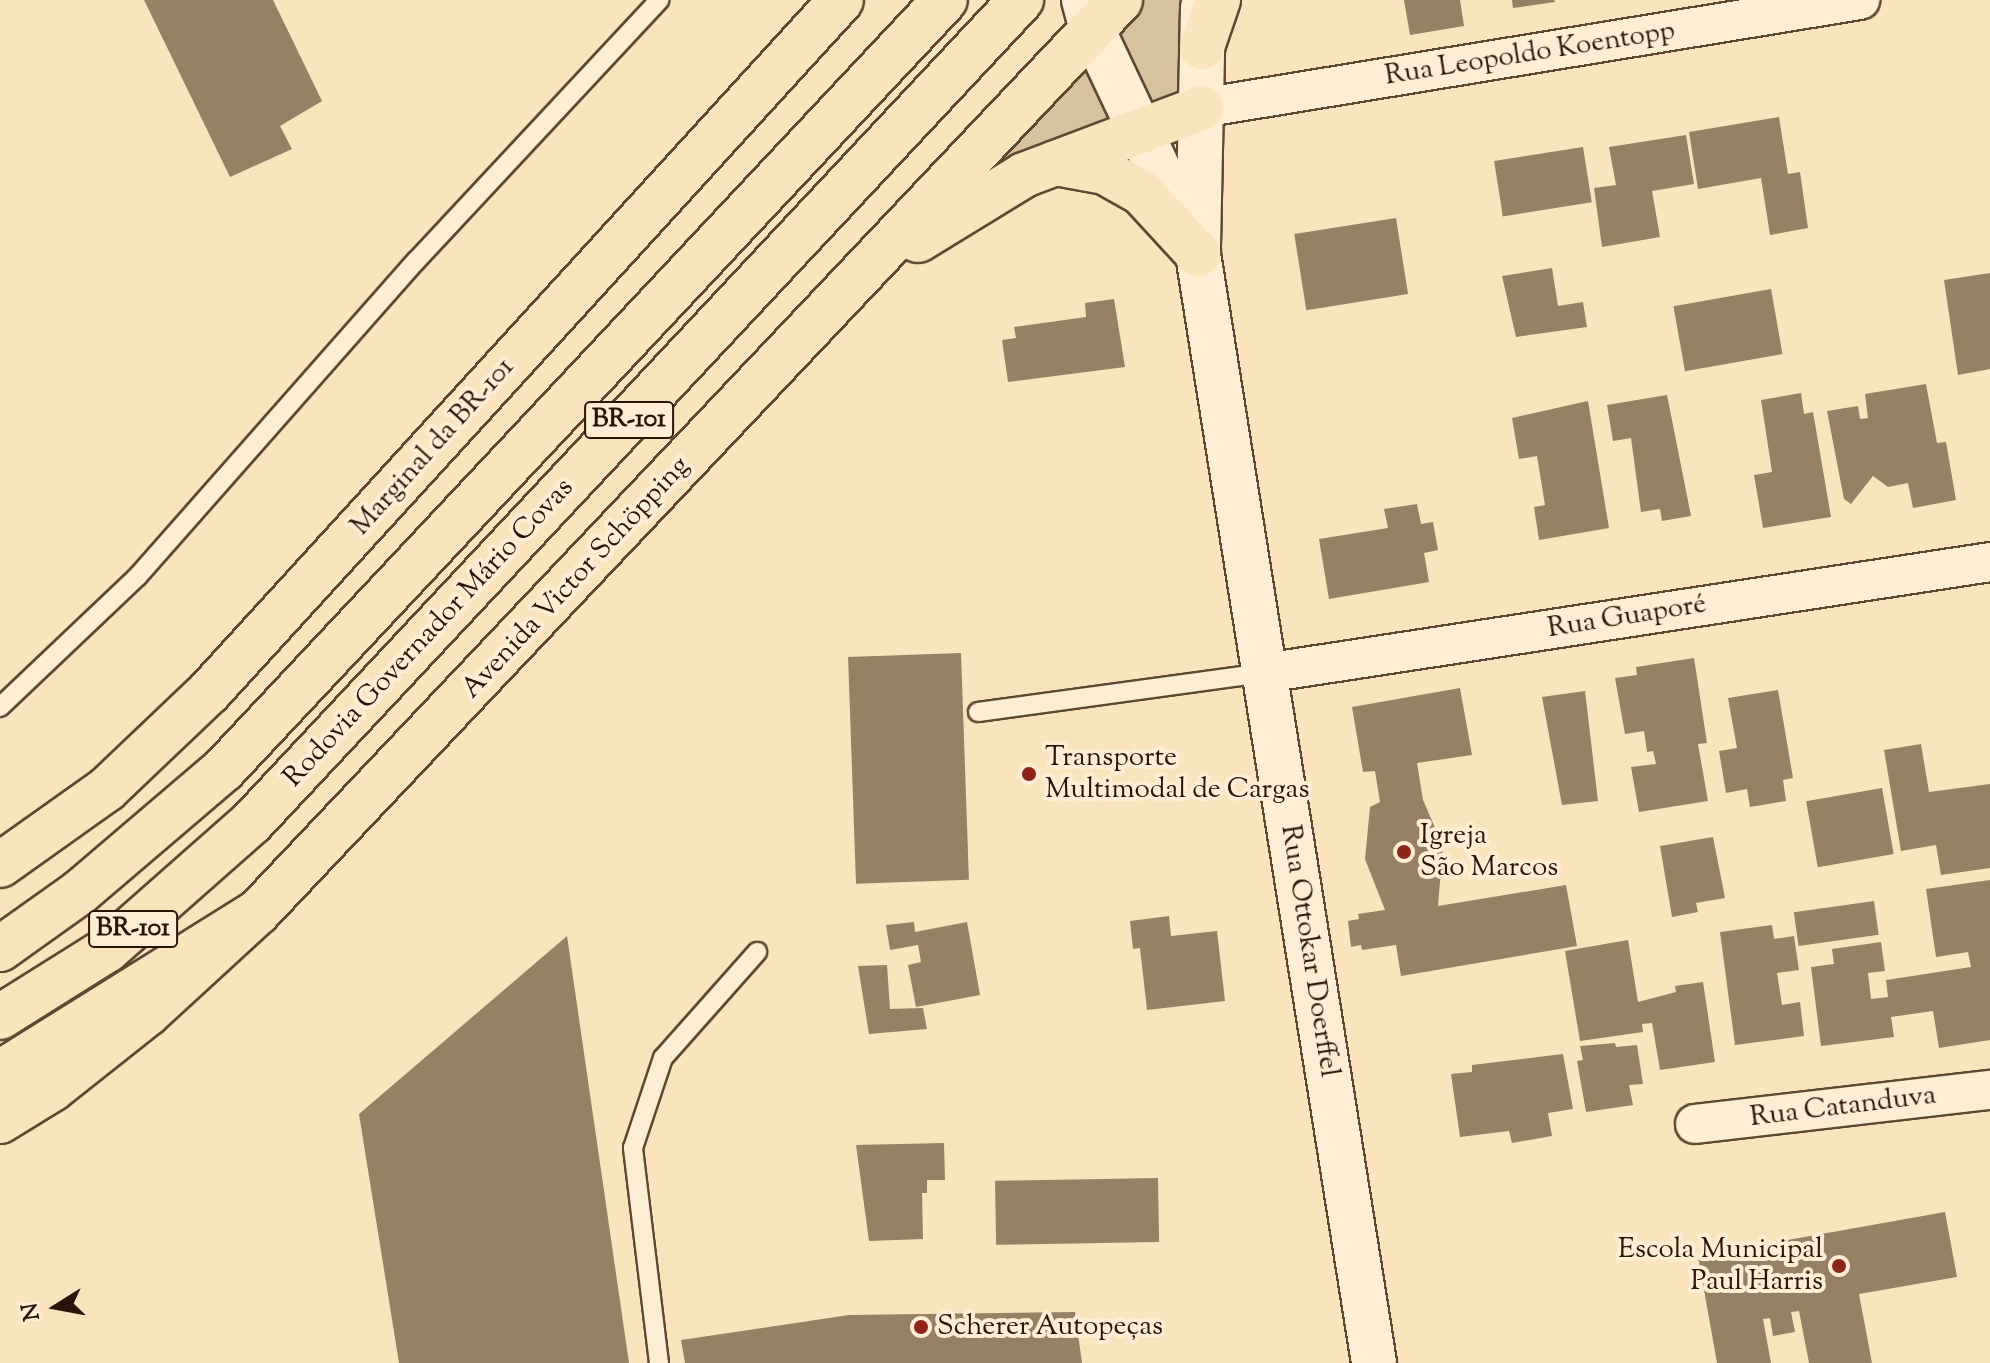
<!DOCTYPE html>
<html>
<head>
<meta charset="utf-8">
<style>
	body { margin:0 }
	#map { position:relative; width:1990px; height:1363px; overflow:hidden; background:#fae4bd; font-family:"Sorts Mill Goudy",serif }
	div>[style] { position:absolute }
	.green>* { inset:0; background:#d7c19e }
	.building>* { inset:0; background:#968066; transform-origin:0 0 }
	.roads { filter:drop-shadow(2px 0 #5e4834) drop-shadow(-2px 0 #5e4834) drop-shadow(0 2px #5e4834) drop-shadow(0 -2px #5e4834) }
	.service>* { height:18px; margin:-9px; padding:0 9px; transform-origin:9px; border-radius:9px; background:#fcedd4 }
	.minor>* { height:38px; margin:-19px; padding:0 19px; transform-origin:19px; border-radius:19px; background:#fcedd4 }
	.secondary>* { height:44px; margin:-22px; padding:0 22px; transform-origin:22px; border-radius:22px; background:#fcedd4 }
	.primary>* { height:44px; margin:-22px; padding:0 22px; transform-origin:22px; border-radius:22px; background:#fae4bd }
	.motorway>* { height:44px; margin:-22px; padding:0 22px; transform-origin:22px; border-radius:22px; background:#fae4bd }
	.dots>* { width:22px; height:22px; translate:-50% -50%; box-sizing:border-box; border:4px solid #fcedd4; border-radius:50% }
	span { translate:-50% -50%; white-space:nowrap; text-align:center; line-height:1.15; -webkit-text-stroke:8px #fcedd4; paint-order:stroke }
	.shield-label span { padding:2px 6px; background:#fcedd4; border:2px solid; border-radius:6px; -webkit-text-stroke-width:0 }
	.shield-label { font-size:26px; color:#2a1407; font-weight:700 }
	.street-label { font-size:28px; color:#2a1407 }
	.poi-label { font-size:28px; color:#2a1407 }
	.left { translate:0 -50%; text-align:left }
	.right { translate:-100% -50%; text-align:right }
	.north { position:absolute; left:16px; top:1267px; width:80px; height:80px; -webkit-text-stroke:6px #fcedd4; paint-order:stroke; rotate:259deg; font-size:22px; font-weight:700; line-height:32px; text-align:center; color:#2a1407 }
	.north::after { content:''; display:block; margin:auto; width:28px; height:36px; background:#2a1407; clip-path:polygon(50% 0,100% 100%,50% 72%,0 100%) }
</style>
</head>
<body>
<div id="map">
	<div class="green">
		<i style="clip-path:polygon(1144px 0,1195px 0,1194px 91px,1153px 103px,1147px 98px,1117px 29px)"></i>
		<i style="clip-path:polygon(1097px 50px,1126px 125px,973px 180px)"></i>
	</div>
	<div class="building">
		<i style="clip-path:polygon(144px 0,273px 0,322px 101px,280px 126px,292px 149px,230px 177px)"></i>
		<i style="clip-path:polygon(1404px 0,1460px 0,1464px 26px,1410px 35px)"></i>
		<i style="clip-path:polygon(1512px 0,1554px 0,1555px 2px,1513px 8px)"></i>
		<i style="clip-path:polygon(1779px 117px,1788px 174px,1800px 172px,1808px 228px,1770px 235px,1761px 178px,1698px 189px,1689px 132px)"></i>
		<i style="clip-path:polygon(1686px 135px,1694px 184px,1652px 191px,1660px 237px,1602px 247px,1594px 188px,1616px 185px,1609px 147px)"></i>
		<i style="left:1583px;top:147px;width:56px;height:90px;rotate:81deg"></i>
		<i style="left:1396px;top:218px;width:77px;height:103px;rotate:81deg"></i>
		<i style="clip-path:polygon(1552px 268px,1558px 306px,1583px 302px,1587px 327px,1516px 337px,1502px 276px)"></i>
		<i style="clip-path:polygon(1990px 273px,1990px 369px,1958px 375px,1944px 280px)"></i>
		<i style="left:1771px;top:289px;width:66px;height:99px;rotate:80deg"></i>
		<i style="clip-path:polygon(1114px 299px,1125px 367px,1008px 382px,1002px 340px,1016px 338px,1014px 327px,1086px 317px,1085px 303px)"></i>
		<i style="clip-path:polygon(1926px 384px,1937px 443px,1946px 442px,1956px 500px,1913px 508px,1908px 483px,1888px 487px,1873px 476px,1851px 504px,1844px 499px,1827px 411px,1858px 406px,1860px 419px,1868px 418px,1865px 394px)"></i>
		<i style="clip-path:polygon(1801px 393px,1804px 414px,1813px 412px,1831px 517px,1763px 528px,1754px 475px,1772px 472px,1761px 400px)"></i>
		<i style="clip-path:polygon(1667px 395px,1691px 516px,1662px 521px,1660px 509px,1641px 512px,1631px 438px,1613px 441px,1607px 405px)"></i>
		<i style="clip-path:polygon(1588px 401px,1609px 528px,1539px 540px,1534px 507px,1545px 505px,1537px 456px,1519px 459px,1512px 418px)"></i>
		<i style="clip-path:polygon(1417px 504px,1421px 524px,1433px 522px,1438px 550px,1424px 553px,1429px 582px,1329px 599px,1319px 539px,1388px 528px,1384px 509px)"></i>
		<i style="left:961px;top:653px;width:227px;height:113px;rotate:88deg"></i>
		<i style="clip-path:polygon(1694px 658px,1707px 743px,1698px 744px,1708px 801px,1639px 812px,1631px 767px,1656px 764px,1653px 751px,1647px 752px,1644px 731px,1625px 734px,1615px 678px,1637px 675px,1636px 667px)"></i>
		<i style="clip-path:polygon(1460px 688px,1472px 755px,1417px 763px,1423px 800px,1443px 846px,1438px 906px,1566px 885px,1577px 946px,1401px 976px,1396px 945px,1362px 950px,1361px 945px,1351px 947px,1348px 921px,1359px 919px,1358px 914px,1385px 910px,1365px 859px,1370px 807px,1380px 802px,1375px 771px,1363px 772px,1352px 707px)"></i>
		<i style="clip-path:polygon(1778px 690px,1793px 778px,1783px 780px,1786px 801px,1750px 807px,1747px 789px,1726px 793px,1719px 751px,1737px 748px,1728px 698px)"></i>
		<i style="clip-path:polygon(1585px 691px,1598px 801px,1562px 805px,1542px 697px)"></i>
		<i style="clip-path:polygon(1921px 744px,1929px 792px,1990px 784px,1990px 868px,1941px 875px,1936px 845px,1901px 851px,1884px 750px)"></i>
		<i style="left:1882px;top:788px;width:67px;height:77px;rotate:80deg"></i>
		<i style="clip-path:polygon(1713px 837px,1725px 898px,1696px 903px,1698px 912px,1672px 917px,1660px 846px)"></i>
		<i style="clip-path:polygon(1990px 880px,1990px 1040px,1939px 1048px,1933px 1011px,1891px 1017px,1894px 1037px,1821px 1046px,1811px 967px,1834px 964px,1832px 949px,1881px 942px,1885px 971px,1868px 973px,1871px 999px,1888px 997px,1886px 980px,1971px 967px,1968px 952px,1936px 957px,1926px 889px)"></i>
		<i style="left:1874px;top:901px;width:34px;height:81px;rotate:82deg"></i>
		<i style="clip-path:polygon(1169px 916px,1171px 936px,1217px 931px,1225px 1001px,1147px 1010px,1140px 948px,1133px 949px,1130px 921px)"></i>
		<i style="clip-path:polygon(914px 922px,915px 932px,967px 922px,980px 995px,916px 1007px,908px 965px,921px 962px,918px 945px,890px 950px,886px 925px)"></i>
		<i style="clip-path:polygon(1772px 925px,1774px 939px,1794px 936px,1799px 970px,1777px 973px,1782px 1005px,1800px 1002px,1804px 1036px,1735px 1045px,1720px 932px)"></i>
		<i style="clip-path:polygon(567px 936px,629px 1363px,399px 1363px,359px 1114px)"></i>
		<i style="clip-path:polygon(1628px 940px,1638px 1002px,1676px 992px,1675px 986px,1703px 982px,1715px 1062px,1660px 1070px,1652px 1023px,1642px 1024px,1643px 1032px,1580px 1041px,1565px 951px)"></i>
		<i style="clip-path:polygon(887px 965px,890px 1009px,923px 1008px,927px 1029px,869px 1034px,858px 966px)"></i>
		<i style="clip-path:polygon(1615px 1043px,1616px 1047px,1637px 1045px,1643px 1084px,1629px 1085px,1633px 1105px,1586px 1112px,1577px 1061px,1583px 1060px,1580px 1046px)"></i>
		<i style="clip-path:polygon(1563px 1054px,1573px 1109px,1548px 1113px,1552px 1136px,1512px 1143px,1509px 1131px,1460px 1137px,1451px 1074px,1472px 1072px,1472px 1065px)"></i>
		<i style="clip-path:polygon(944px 1143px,945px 1180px,927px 1180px,927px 1193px,922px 1193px,923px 1239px,869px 1241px,856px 1145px)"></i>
		<i style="left:1158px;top:1178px;width:64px;height:163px;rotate:89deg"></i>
		<i style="clip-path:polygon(1945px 1212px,1957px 1277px,1859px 1294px,1872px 1363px,1809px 1363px,1799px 1311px,1791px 1312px,1795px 1332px,1773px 1336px,1770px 1318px,1763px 1319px,1771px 1363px,1717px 1363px,1698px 1256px)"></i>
		<i style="clip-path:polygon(1075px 1312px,1082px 1363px,685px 1363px,681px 1340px,849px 1315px)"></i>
	</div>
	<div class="roads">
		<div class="service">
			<i style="left:0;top:707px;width:190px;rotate:-43.5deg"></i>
			<i style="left:138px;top:576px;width:420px;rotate:-48.6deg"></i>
			<i style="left:416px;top:261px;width:357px;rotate:-47deg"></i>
			<i style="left:978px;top:712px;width:289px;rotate:-7.8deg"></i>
			<i style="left:659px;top:1363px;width:217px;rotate:-96.9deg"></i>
			<i style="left:633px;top:1148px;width:95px;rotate:-71.6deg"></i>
			<i style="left:663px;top:1058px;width:142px;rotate:-48.4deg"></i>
		</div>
		<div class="minor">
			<i style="left:1201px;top:108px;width:668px;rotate:-9.31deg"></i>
			<i style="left:1265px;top:673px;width:733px;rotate:-8.7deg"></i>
			<i style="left:1695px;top:1124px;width:297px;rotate:-6.6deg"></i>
		</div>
		<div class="secondary">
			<i style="left:1084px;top:0;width:30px;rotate:75deg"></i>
			<i style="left:1092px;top:29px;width:234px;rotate:64.7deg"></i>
			<i style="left:1203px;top:7px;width:247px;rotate:91.2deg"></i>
			<i style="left:1198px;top:254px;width:1123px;rotate:80.98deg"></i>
		</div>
		<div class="primary">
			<i style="left:1202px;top:47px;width:50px;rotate:-71.2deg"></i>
			<i style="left:1056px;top:163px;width:50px;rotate:10.4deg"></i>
			<i style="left:1105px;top:172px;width:43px;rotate:29.6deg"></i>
			<i style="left:1142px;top:193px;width:83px;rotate:47.4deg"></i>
			<i style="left:918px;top:240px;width:124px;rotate:-31.5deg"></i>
			<i style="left:1024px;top:175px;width:189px;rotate:-20.7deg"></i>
			<i style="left:0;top:865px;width:131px;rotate:-35.4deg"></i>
			<i style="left:107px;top:789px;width:141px;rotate:-43.6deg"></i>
			<i style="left:209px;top:692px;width:937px;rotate:-47.59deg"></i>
			<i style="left:0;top:1121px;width:61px;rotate:-31.6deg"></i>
			<i style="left:52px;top:1089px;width:122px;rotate:-38.4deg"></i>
			<i style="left:148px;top:1013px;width:149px;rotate:-42.6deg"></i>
			<i style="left:258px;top:912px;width:1255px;rotate:-46.61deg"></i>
		</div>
		<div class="motorway">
			<i style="left:0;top:949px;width:98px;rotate:-35.5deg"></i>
			<i style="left:80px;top:892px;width:189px;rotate:-40.5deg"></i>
			<i style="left:224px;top:769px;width:1054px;rotate:-46.85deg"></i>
			<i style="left:0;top:1017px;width:126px;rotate:-32.1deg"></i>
			<i style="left:107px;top:950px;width:193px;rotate:-41.4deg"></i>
			<i style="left:252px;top:822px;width:1126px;rotate:-46.91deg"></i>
			<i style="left:0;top:1073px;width:304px;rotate:-32deg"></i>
		</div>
	</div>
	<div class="dots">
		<i style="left:1029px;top:774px;background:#8f2418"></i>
		<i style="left:1404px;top:852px;background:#8f2418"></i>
		<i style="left:1839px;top:1266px;background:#8f2418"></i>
		<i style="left:921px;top:1327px;background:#8f2418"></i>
	</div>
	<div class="shield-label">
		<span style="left:629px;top:420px">BR-101</span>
		<span style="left:133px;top:929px">BR-101</span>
	</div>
	<div class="street-label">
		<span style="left:1530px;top:54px;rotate:-9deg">Rua Leopoldo Koentopp</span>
		<span style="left:433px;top:447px;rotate:-48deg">Marginal da BR-101</span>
		<span style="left:576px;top:578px;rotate:-47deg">Avenida Victor Schöpping</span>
		<span style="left:1627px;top:617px;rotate:-9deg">Rua Guaporé</span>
		<span style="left:429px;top:633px;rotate:-47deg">Rodovia Governador Mário Covas</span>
		<span style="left:1309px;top:951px;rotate:81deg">Rua Ottokar Doerffel</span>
		<span style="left:1843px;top:1107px;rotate:-7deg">Rua Catanduva</span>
	</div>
	<div class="poi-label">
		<span class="left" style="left:1045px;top:774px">Transporte<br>Multimodal de Cargas</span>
		<span class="left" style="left:1420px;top:852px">Igreja<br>São Marcos</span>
		<span class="right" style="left:1823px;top:1266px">Escola Municipal<br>Paul Harris</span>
		<span class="left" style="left:937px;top:1327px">Scherer Autopeças</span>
	</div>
	<div class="north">N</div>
</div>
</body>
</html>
